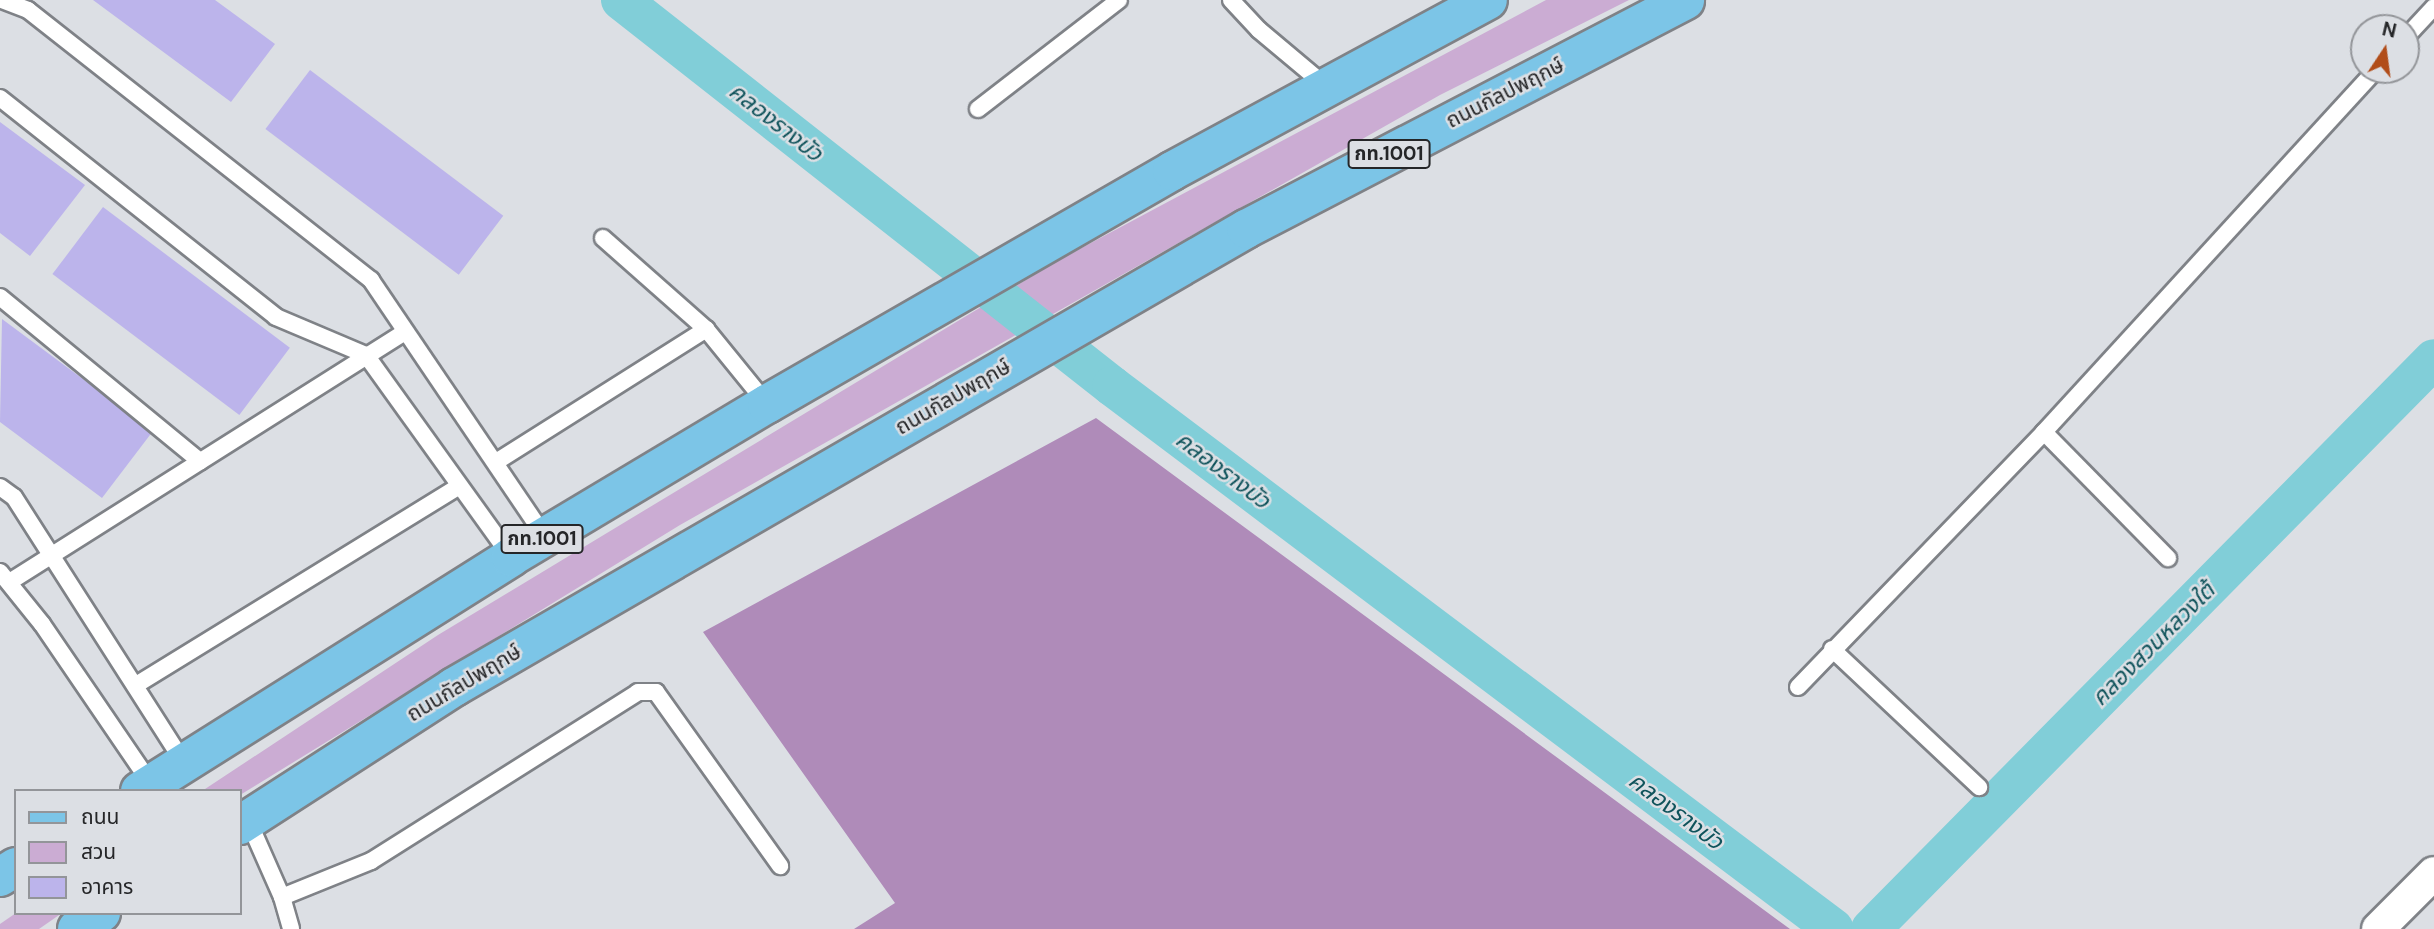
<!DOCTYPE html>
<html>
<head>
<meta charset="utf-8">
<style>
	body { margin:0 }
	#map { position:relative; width:2434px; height:929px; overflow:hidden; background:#dcdfe4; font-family:"DM Sans","Noto Sans Thai",sans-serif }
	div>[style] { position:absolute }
	.green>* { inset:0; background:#cbacd3 }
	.forest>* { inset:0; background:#af8bb9 }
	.canal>* { height:40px; margin:-20px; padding:0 20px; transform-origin:20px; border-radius:20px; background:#81ced8 }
	.building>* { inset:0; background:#bcb4eb; transform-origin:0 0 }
	.roads { filter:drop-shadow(2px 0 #7f8287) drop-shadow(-2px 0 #7f8287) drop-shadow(0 2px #7f8287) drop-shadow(0 -2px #7f8287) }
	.lane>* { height:16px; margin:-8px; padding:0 8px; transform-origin:8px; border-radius:8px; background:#fff }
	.street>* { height:32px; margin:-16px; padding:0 16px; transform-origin:16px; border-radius:16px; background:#fff }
	.primary>* { height:38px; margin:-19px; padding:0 19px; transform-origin:19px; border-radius:19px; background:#7cc5e7 }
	span { translate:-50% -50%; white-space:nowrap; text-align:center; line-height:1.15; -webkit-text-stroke:5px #dcdfe4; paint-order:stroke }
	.shield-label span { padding:2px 5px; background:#dcdfe4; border:2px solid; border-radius:5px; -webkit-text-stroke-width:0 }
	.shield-label { font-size:19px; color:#252628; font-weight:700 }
	.street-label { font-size:21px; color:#252628 }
	.water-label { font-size:23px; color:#0f535b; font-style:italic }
	.legend { position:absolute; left:14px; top:789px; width:228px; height:126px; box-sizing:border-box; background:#dcdfe4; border:2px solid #939599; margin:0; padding:9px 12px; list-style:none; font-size:21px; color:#252628 }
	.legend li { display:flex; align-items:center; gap:14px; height:35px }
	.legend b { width:35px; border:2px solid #939599 }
	.north { position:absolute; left:2350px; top:14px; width:70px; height:70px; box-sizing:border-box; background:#dcdfe4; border:2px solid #939599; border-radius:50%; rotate:13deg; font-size:19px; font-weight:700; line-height:28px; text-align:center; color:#252628 }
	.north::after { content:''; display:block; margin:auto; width:24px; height:32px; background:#b14d19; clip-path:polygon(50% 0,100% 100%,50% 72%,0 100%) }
</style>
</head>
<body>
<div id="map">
	<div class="green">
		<i style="clip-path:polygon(1546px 0,1629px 0,1440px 95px,680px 525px,240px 795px,240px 791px,202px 791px,438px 635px,1059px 260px)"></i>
		<i style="clip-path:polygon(16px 913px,62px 913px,39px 929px,0 929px,0 924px)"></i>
	</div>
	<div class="forest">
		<i style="clip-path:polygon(1096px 418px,1790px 929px,854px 929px,895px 903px,703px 632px)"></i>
	</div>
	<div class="canal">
		<i style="left:621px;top:0;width:625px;rotate:38.17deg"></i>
		<i style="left:1112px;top:386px;width:903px;rotate:36.95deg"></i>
		<i style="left:1871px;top:929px;width:801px;rotate:-45.35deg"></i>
	</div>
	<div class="building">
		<i style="clip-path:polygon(93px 0,215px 0,275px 44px,231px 102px)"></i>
		<i style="left:310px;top:70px;width:242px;height:74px;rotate:37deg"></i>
		<i style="clip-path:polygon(0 122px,85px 185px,30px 256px,0 233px)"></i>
		<i style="left:103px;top:207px;width:234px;height:84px;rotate:37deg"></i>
		<i style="clip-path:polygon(2px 319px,153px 431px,102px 498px,0 422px)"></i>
	</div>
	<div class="roads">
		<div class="lane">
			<i style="left:2px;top:0;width:28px;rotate:21deg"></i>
			<i style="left:28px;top:10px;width:437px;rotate:38.2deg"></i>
			<i style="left:371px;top:280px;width:310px;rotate:55.9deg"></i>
			<i style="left:1231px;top:0;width:41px;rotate:47deg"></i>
			<i style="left:1259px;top:30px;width:89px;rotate:40deg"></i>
			<i style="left:2406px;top:37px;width:41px;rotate:-47deg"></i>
			<i style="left:0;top:98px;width:352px;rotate:38.4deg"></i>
			<i style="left:276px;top:317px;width:98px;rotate:22.9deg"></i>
			<i style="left:366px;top:355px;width:249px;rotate:54.3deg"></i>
			<i style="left:978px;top:109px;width:178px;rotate:-37.7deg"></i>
			<i style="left:603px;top:238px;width:137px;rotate:41.5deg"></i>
			<i style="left:706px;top:329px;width:97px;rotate:50.9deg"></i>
			<i style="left:0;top:297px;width:259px;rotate:39.4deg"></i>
			<i style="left:2044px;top:432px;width:177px;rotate:45.5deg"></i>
			<i style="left:496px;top:462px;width:249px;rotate:-32.3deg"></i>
			<i style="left:0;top:487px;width:17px;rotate:36deg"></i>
			<i style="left:14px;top:497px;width:316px;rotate:57.4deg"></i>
			<i style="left:0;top:572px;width:67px;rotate:51.1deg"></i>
			<i style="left:42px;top:624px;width:194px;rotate:55.7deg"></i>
			<i style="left:11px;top:581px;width:466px;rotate:-32.3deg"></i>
			<i style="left:1832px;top:649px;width:202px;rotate:43.2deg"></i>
			<i style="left:136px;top:685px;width:379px;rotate:-31.6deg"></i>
			<i style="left:1798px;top:687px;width:354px;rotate:-46deg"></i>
			<i style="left:2044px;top:432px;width:491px;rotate:-47.5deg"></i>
			<i style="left:248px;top:820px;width:84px;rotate:66.2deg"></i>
			<i style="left:282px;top:897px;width:96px;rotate:-22deg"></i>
			<i style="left:371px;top:861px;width:316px;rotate:-32.3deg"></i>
			<i style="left:638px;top:692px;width:18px"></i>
			<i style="left:656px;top:692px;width:214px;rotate:54.5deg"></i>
			<i style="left:282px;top:897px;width:33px;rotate:74deg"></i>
		</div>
		<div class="street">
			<i style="left:2378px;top:929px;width:79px;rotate:-45deg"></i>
		</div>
		<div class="primary">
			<i style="left:140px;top:791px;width:439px;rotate:-32.2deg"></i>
			<i style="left:511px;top:557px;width:298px;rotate:-30.9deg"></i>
			<i style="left:767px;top:404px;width:467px;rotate:-29.9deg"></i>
			<i style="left:1172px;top:171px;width:359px;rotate:-28.4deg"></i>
			<i style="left:240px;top:825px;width:255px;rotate:-32.8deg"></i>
			<i style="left:454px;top:687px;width:915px;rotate:-30.04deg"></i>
			<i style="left:1246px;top:229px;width:495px;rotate:-27.5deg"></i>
			<i style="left:0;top:877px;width:19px;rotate:-32deg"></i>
			<i style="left:77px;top:929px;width:29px;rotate:-34deg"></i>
		</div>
	</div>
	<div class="shield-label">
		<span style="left:1389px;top:154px">กท.1001</span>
		<span style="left:542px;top:539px">กท.1001</span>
	</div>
	<div class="street-label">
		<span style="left:1505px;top:93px;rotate:-27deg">ถนนกัลปพฤกษ์</span>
		<span style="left:953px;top:397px;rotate:-30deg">ถนนกัลปพฤกษ์</span>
		<span style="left:464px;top:683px;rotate:-31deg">ถนนกัลปพฤกษ์</span>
	</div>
	<div class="water-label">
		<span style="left:776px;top:122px;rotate:38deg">คลองรางบัว</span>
		<span style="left:1223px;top:470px;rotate:37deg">คลองรางบัว</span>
		<span style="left:2153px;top:644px;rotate:-45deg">คลองสวนหลวงใต้</span>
		<span style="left:1676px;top:811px;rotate:37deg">คลองรางบัว</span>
	</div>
	<ul class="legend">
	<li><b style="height:9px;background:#7cc5e7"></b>ถนน</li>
	<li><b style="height:19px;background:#cbacd3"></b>สวน</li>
	<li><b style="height:19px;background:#bcb4eb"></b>อาคาร</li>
	</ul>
	<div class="north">N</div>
</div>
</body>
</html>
